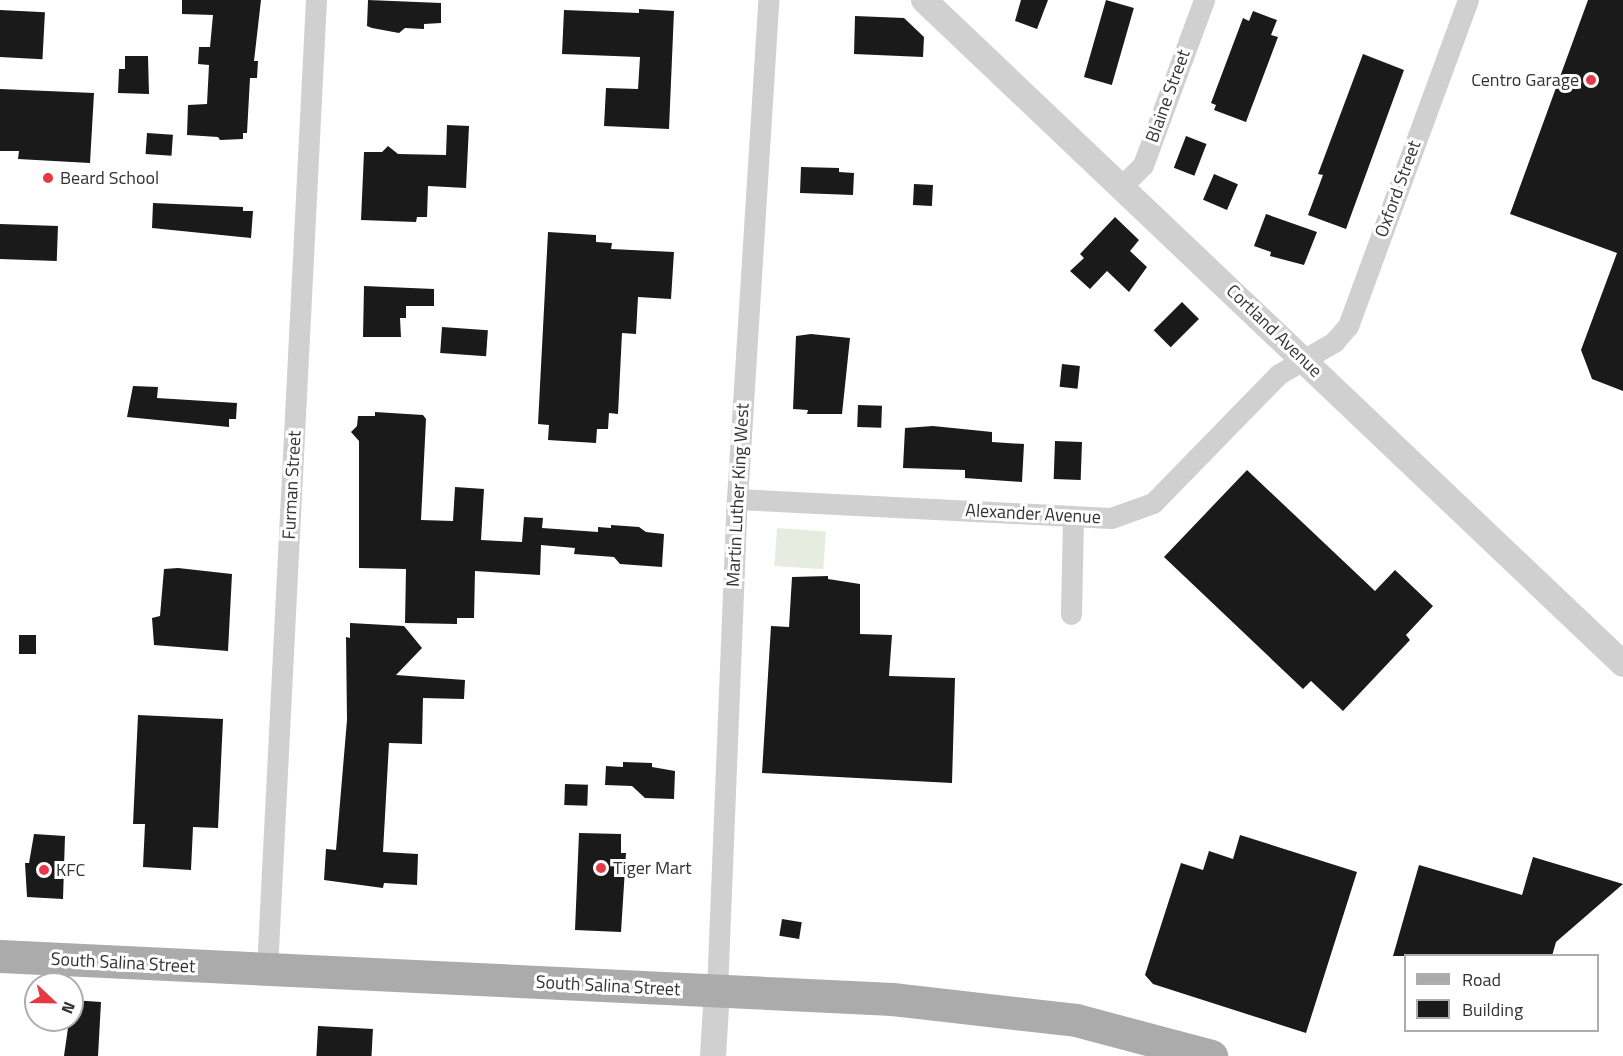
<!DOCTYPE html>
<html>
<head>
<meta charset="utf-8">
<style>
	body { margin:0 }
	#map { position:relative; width:1623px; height:1056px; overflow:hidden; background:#fff; font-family:"Titillium Web",sans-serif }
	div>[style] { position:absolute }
	.green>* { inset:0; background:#e6ecdf; transform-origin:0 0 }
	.building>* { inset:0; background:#1a1a1a; transform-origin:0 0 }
	.minor>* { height:21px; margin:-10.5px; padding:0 10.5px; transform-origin:10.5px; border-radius:10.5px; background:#d0d0d0 }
	.tertiary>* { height:26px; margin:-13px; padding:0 13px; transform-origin:13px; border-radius:13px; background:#d0d0d0 }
	.primary>* { height:33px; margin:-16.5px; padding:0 16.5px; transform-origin:16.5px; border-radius:16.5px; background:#ababab }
	.dots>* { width:16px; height:16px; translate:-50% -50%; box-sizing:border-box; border:3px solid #fff; border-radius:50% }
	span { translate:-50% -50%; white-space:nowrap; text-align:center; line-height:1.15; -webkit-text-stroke:6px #fff; paint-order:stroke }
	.poi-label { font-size:18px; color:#333 }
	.right { translate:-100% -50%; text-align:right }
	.left { translate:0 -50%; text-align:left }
	.street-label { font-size:18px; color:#333 }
	.legend { position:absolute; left:1404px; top:954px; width:195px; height:78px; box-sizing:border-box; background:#fff; border:2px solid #adadad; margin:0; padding:8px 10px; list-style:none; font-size:18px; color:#333 }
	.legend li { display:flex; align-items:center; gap:12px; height:30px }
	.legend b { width:30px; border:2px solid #adadad }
	.north { position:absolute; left:24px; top:972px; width:60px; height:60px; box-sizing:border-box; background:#fff; border:2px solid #adadad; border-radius:50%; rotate:112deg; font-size:16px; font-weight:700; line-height:24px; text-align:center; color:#333 }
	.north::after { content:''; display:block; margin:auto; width:21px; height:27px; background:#e63946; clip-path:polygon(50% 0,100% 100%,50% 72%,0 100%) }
</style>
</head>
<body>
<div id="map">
	<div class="green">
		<i style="left:777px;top:528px;width:49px;height:38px;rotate:4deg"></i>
	</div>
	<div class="building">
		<i style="clip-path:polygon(182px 0,261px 0,254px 61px,258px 61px,257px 78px,250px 78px,247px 133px,243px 133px,243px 139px,220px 140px,218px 137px,187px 135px,188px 105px,207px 104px,209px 65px,198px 64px,199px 47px,210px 47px,213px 15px,182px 14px)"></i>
		<i style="clip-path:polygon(368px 0,441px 3px,441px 23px,424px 24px,424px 29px,405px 28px,399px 33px,372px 28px,367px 26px)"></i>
		<i style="clip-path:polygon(1021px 0,1048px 0,1037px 29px,1015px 21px)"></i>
		<i style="left:1106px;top:0;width:29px;height:80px;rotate:16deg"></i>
		<i style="clip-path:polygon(1588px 0,1623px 0,1623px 391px,1592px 379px,1581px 350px,1617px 253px,1510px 214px)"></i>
		<i style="clip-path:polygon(639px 9px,674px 11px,669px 129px,604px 126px,606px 88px,638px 89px,640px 57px,562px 54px,564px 10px,639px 13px)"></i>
		<i style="left:0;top:10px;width:45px;height:47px;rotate:3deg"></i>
		<i style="clip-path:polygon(1253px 11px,1277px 20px,1271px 35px,1278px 37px,1246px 122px,1214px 110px,1216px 105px,1211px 103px,1243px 18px,1249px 21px)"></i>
		<i style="clip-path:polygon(855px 16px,904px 18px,924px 37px,923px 57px,854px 54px)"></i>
		<i style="clip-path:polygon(1363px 54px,1404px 70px,1346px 229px,1308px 215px,1323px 175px,1318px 174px)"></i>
		<i style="clip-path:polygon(125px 56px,148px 56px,149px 94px,118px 93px,119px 69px,125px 69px)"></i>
		<i style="clip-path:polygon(0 89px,94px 93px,90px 163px,18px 159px,19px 151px,0 151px)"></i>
		<i style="clip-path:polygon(447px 125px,469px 126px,466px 188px,428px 186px,427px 217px,417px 217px,416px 222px,361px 220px,364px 152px,382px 152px,388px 146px,398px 154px,446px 155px)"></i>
		<i style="left:147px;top:133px;width:26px;height:21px;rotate:4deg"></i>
		<i style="left:1186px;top:136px;width:22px;height:34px;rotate:21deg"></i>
		<i style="clip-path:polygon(801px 167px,839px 168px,839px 172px,854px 173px,853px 195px,800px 193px)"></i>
		<i style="left:1214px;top:174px;width:26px;height:28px;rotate:23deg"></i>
		<i style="left:914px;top:184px;width:19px;height:21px;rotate:3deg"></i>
		<i style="clip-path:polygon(153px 203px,243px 207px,243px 211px,253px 211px,251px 238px,152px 228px)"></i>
		<i style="clip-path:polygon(1266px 214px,1317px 232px,1304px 265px,1270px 256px,1271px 252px,1254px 246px)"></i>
		<i style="clip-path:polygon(1115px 217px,1139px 240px,1130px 251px,1147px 267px,1129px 292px,1107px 271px,1090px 289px,1070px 271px,1084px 258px,1080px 254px)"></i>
		<i style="left:0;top:224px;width:58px;height:35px;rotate:2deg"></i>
		<i style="clip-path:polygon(548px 232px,596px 235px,596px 242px,612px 243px,611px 249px,674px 252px,671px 299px,638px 297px,636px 334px,622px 333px,618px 414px,609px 413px,608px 429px,597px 429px,596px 443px,548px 440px,549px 425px,538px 424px)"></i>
		<i style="clip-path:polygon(364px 286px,434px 289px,434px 306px,406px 306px,406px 318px,400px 318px,401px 337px,363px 337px)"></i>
		<i style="left:1182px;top:302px;width:24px;height:40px;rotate:45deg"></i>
		<i style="left:442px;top:327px;width:46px;height:26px;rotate:4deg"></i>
		<i style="clip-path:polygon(811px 334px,850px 338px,842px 414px,807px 414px,808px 410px,793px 409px,796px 336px)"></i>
		<i style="left:1062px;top:364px;width:18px;height:23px;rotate:6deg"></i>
		<i style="clip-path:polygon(133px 386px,158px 387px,157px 398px,237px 403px,236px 419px,229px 419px,229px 427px,127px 417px)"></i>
		<i style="left:858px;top:405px;width:24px;height:22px;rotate:2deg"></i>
		<i style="clip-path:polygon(375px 412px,423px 415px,426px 419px,421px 520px,453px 521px,455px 487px,484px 489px,481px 540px,522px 542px,524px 517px,543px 518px,542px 528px,598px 532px,598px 527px,611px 528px,611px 525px,639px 527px,646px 532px,664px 534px,662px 567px,620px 564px,614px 557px,574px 554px,575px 548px,541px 545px,540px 575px,475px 571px,474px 618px,457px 618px,457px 624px,405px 623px,406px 569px,359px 568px,359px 441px,351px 432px,357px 426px,358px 416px,375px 416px)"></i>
		<i style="clip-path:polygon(933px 426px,992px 432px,992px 442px,1024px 444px,1022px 482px,965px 478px,965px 470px,903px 468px,905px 428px)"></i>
		<i style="left:1055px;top:441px;width:27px;height:38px;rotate:2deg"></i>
		<i style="clip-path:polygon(1247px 470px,1375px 591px,1395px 570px,1433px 606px,1406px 635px,1410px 640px,1343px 711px,1311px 681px,1303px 689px,1164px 557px)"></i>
		<i style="clip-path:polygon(178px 568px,232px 574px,228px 651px,154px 645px,152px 618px,160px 616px,164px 569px)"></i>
		<i style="clip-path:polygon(828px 576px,828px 579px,860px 584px,860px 634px,892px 635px,889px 676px,955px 678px,952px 783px,762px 773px,771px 626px,789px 627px,792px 577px)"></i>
		<i style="clip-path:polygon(350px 623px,404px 626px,422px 648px,396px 675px,465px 680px,464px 699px,423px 698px,422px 744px,389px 743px,383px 852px,418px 854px,417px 885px,384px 883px,383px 888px,324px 880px,326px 849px,336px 850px,347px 720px,346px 637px,350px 638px)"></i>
		<i style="left:19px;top:635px;width:17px;height:19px"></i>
		<i style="clip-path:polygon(138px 715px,223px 719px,218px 828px,193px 827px,191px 870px,143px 867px,145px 824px,133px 824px)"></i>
		<i style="clip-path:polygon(623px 762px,652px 763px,652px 767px,675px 771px,674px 799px,645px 798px,632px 786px,605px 785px,606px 766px,623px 767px)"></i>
		<i style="left:565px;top:784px;width:23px;height:21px;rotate:2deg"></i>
		<i style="clip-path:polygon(579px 833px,621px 834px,621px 853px,626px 853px,621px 932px,575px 930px)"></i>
		<i style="clip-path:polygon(34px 834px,65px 836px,63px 899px,27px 897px,25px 863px,29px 863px)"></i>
		<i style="clip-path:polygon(1240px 835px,1357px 872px,1306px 1033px,1153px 984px,1145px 975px,1181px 863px,1203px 870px,1209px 851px,1233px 859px)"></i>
		<i style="clip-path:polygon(1533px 857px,1623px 884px,1556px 942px,1552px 956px,1393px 956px,1419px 865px,1522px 895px)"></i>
		<i style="left:782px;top:919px;width:20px;height:17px;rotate:9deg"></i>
		<i style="clip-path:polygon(72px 1000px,101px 1002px,98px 1056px,64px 1056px)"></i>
		<i style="left:318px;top:1026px;width:55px;height:30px;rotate:3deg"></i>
	</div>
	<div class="minor">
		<i style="left:1122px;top:186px;width:30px;rotate:-45deg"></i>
		<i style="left:1143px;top:165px;width:176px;rotate:-69.7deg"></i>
		<i style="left:737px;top:499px;width:374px;rotate:2.9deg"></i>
		<i style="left:1111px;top:518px;width:45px;rotate:-19.7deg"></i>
		<i style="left:1153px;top:503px;width:180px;rotate:-45.7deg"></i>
		<i style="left:1279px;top:374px;width:64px;rotate:-30.2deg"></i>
		<i style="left:1334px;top:342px;width:21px;rotate:-49deg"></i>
		<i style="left:1348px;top:326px;width:347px;rotate:-69.8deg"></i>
		<i style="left:1071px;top:614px;width:97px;rotate:-88.8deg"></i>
		<i style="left:267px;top:970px;width:971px;rotate:-87.11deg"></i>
		<i style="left:717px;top:991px;width:492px;rotate:-87.7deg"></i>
		<i style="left:737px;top:499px;width:500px;rotate:-86.4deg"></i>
	</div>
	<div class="tertiary">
		<i style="left:924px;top:0;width:964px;rotate:43.53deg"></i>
		<i style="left:713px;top:1056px;width:65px;rotate:-86.5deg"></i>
	</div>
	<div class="primary">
		<i style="left:0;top:956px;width:893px;rotate:2.76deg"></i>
		<i style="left:892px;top:999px;width:185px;rotate:6.5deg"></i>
		<i style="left:1076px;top:1020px;width:140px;rotate:14.9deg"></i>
	</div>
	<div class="dots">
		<i style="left:1591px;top:80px;background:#e63946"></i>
		<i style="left:48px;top:178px;background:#e63946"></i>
		<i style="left:601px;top:868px;background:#e63946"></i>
		<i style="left:44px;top:870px;background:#e63946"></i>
	</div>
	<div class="poi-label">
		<span class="right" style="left:1579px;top:80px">Centro Garage</span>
		<span class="left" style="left:60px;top:178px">Beard School</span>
		<span class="left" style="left:613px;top:868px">Tiger Mart</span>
		<span class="left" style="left:56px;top:870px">KFC</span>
	</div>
	<div class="street-label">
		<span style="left:1168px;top:96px;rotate:-70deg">Blaine Street</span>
		<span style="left:1398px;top:189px;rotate:-70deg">Oxford Street</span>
		<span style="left:1274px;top:331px;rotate:44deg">Cortland Avenue</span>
		<span style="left:292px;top:485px;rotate:-87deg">Furman Street</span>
		<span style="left:738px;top:495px;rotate:-87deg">Martin Luther King West</span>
		<span style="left:1033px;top:514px;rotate:3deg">Alexander Avenue</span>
		<span style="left:123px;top:963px;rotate:3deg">South Salina Street</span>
		<span style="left:608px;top:986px;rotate:3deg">South Salina Street</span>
	</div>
	<ul class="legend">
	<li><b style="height:8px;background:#ababab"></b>Road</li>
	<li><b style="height:16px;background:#1a1a1a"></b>Building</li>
	</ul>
	<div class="north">N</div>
</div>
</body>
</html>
